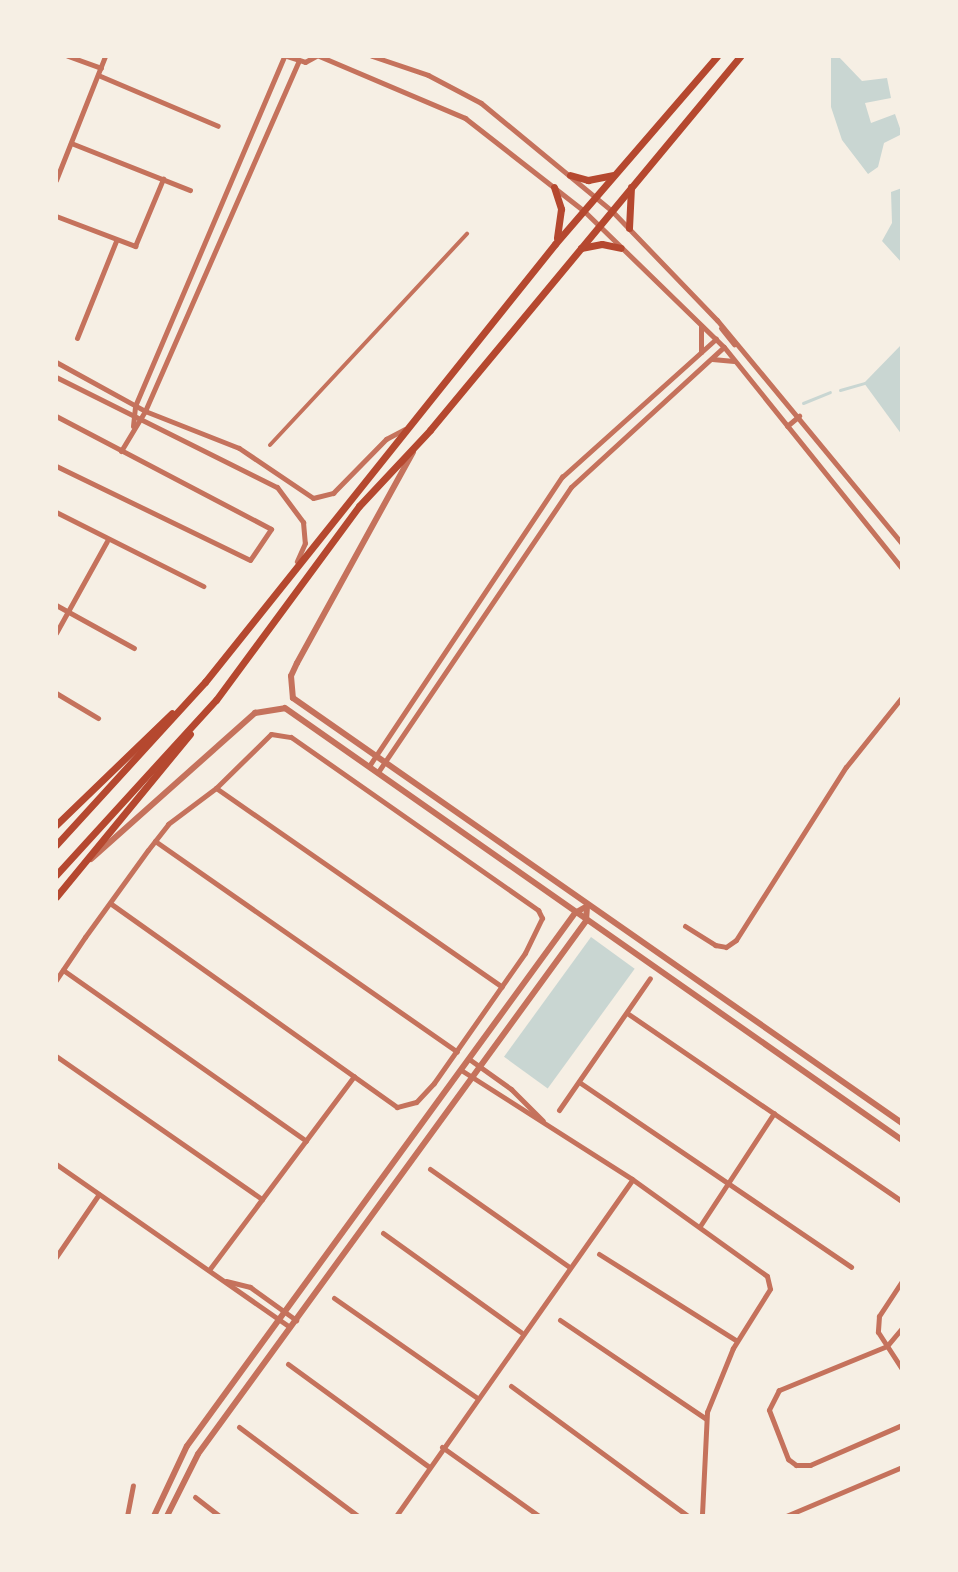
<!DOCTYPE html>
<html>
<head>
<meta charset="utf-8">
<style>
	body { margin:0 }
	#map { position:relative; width:958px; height:1572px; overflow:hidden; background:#f6efe4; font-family:Inter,sans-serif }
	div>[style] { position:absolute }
	.water>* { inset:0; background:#c9d6d2; transform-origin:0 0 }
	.stream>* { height:3px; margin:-1.5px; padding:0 1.5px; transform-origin:1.5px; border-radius:1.5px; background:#c9d6d2 }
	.pedestrian>* { height:4px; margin:-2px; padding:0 2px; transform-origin:2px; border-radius:2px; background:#c5725c }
	.minor>* { height:5px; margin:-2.5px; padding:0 2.5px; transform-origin:2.5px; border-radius:2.5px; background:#c5725c }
	.tertiary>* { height:6px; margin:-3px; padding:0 3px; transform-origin:3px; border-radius:3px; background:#c5725c }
	.secondary>* { height:7px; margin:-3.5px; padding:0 3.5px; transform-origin:3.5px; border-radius:3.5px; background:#b5482f }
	span { translate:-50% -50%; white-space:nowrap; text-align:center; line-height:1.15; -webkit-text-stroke:7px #f6efe4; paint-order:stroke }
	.frame { position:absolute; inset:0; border:58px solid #f6efe4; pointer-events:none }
</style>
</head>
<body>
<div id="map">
	<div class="water">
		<i style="clip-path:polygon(831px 56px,838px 56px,862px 81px,887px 78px,891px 98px,865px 103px,871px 123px,895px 114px,902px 134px,884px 143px,878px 167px,868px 174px,842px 140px,831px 107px)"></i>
		<i style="clip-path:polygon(902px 188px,902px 263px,882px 241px,892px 223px,891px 192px)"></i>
		<i style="clip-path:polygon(902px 344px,902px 435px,864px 383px)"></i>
		<i style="left:591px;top:937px;width:54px;height:148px;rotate:36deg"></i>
	</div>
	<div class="stream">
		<i style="left:840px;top:390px;width:25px;rotate:-16deg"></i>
		<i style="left:803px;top:403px;width:29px;rotate:-22deg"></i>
	</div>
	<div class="pedestrian">
		<i style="left:270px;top:445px;width:289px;rotate:-47deg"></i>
	</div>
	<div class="minor">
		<i style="left:68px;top:56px;width:35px;rotate:20deg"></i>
		<i style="left:287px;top:56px;width:19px;rotate:18deg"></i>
		<i style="left:305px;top:62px;width:13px;rotate:-29deg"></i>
		<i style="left:319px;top:56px;width:159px;rotate:23deg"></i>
		<i style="left:465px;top:118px;width:151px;rotate:38deg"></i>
		<i style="left:584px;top:211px;width:195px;rotate:44.2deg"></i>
		<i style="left:724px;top:347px;width:284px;rotate:51.2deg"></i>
		<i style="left:372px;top:56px;width:59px;rotate:18.7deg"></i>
		<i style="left:428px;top:75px;width:60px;rotate:27.8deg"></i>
		<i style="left:481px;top:103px;width:168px;rotate:39.5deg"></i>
		<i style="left:611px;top:210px;width:153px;rotate:46.1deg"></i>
		<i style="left:717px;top:320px;width:291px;rotate:50.4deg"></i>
		<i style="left:98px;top:75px;width:130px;rotate:23deg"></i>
		<i style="left:71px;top:143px;width:128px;rotate:21.6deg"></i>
		<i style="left:56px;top:180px;width:133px;rotate:-68.4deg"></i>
		<i style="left:56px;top:216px;width:85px;rotate:20.8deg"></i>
		<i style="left:135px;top:246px;width:73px;rotate:-67.3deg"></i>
		<i style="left:721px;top:328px;width:21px;rotate:51deg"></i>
		<i style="left:77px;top:338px;width:105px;rotate:-68.1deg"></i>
		<i style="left:701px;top:352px;width:26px;rotate:-90deg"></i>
		<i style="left:712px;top:359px;width:22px;rotate:5deg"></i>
		<i style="left:56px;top:362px;width:102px;rotate:28.8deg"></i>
		<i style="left:145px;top:411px;width:101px;rotate:21.5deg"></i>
		<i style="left:239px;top:448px;width:89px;rotate:34deg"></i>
		<i style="left:313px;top:498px;width:21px;rotate:-14deg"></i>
		<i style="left:333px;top:493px;width:76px;rotate:-45.5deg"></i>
		<i style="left:386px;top:439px;width:21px;rotate:-28deg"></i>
		<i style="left:56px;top:377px;width:247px;rotate:26.5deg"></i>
		<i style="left:277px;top:487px;width:44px;rotate:53.4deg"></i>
		<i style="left:303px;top:522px;width:21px;rotate:85deg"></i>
		<i style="left:305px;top:543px;width:20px;rotate:114deg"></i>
		<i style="left:56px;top:416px;width:243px;rotate:27.7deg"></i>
		<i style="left:271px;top:529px;width:37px;rotate:124deg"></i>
		<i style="left:250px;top:560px;width:216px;rotate:-154.1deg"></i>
		<i style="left:133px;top:426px;width:20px;rotate:-84deg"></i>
		<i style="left:135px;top:406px;width:380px;rotate:-66.9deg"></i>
		<i style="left:787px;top:426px;width:16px;rotate:-40deg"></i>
		<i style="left:121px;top:451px;width:47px;rotate:-59deg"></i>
		<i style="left:145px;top:411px;width:381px;rotate:-66.3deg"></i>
		<i style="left:56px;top:512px;width:165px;rotate:26.7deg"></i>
		<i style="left:56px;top:605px;width:89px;rotate:28.9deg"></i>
		<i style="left:56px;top:633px;width:105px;rotate:-61deg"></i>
		<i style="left:56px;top:693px;width:49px;rotate:30.8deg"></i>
		<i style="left:369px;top:766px;width:348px;rotate:-56.3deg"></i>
		<i style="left:562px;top:477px;width:207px;rotate:-41.9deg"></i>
		<i style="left:378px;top:772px;width:344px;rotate:-55.9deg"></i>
		<i style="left:571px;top:487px;width:207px;rotate:-42.5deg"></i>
		<i style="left:216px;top:788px;width:348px;rotate:34.8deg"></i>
		<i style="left:155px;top:841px;width:368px;rotate:34.9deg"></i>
		<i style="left:685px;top:926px;width:36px;rotate:32deg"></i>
		<i style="left:715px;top:945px;width:11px;rotate:10deg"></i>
		<i style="left:726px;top:947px;width:12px;rotate:-35deg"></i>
		<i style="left:736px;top:940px;width:205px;rotate:-57.6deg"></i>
		<i style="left:846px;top:767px;width:90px;rotate:-51.3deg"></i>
		<i style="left:63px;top:970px;width:297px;rotate:35.1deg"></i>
		<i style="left:56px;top:980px;width:52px;rotate:-56deg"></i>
		<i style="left:85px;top:937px;width:107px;rotate:-54.1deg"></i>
		<i style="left:148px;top:850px;width:33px;rotate:-52deg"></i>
		<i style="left:168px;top:824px;width:60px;rotate:-36.9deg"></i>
		<i style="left:216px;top:788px;width:77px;rotate:-44.5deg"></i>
		<i style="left:271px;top:734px;width:20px;rotate:9deg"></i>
		<i style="left:291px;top:737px;width:302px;rotate:35deg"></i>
		<i style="left:538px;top:910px;width:9px;rotate:63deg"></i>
		<i style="left:542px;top:918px;width:39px;rotate:116deg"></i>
		<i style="left:525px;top:953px;width:159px;rotate:125deg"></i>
		<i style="left:434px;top:1083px;width:26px;rotate:133deg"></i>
		<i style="left:416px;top:1102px;width:20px;rotate:165deg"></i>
		<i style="left:397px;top:1107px;width:352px;rotate:-144.6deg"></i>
		<i style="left:627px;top:1013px;width:333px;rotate:34.4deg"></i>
		<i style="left:56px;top:1056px;width:251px;rotate:34.8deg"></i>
		<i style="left:469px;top:1059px;width:52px;rotate:35.5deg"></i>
		<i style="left:511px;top:1089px;width:45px;rotate:45deg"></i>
		<i style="left:461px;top:1070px;width:203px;rotate:32.5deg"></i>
		<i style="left:632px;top:1179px;width:166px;rotate:35.7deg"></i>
		<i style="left:767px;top:1276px;width:13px;rotate:77deg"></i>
		<i style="left:770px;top:1289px;width:70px;rotate:122.1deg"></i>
		<i style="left:733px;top:1348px;width:69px;rotate:112.1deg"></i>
		<i style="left:707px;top:1412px;width:104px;rotate:92.8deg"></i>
		<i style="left:579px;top:1082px;width:329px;rotate:34.2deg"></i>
		<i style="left:559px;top:1110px;width:160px;rotate:-55.4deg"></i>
		<i style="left:56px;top:1164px;width:285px;rotate:34.9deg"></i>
		<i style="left:430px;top:1169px;width:169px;rotate:35.1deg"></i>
		<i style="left:700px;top:1226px;width:135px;rotate:-56.8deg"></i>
		<i style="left:383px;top:1233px;width:170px;rotate:35.7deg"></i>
		<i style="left:599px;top:1254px;width:163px;rotate:32.2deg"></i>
		<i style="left:56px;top:1257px;width:76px;rotate:-55.7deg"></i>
		<i style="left:209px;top:1270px;width:242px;rotate:-53.2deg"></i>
		<i style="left:226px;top:1281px;width:25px;rotate:14deg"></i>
		<i style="left:250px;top:1287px;width:57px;rotate:35.7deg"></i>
		<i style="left:902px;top:1281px;width:42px;rotate:123.3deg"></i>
		<i style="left:879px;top:1316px;width:16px;rotate:94deg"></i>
		<i style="left:878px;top:1332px;width:44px;rotate:57deg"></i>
		<i style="left:334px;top:1298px;width:173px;rotate:34.9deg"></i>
		<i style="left:560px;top:1320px;width:176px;rotate:34.1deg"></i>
		<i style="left:902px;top:1328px;width:23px;rotate:130deg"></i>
		<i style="left:887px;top:1346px;width:117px;rotate:157.8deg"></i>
		<i style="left:779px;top:1390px;width:22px;rotate:117deg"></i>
		<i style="left:769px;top:1410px;width:53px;rotate:68.8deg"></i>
		<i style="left:788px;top:1459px;width:10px;rotate:37deg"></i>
		<i style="left:796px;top:1465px;width:14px"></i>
		<i style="left:810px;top:1465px;width:100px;rotate:-23.5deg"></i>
		<i style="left:288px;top:1364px;width:175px;rotate:36.1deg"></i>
		<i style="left:511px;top:1386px;width:220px;rotate:36.3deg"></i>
		<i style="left:239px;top:1427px;width:149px;rotate:36.8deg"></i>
		<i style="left:442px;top:1447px;width:119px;rotate:35.4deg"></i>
		<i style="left:195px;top:1497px;width:31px;rotate:38deg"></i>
		<i style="left:127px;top:1516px;width:31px;rotate:-79deg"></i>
		<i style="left:396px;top:1516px;width:411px;rotate:-54.9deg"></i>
		<i style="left:786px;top:1516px;width:126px;rotate:-22.9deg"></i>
	</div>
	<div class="tertiary">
		<i style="left:413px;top:452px;width:241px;rotate:118.8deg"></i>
		<i style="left:297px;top:663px;width:14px;rotate:115deg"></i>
		<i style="left:291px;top:676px;width:22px;rotate:85deg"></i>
		<i style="left:293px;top:698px;width:743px;rotate:34.91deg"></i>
		<i style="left:91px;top:859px;width:220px;rotate:-41.7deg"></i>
		<i style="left:255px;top:713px;width:30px;rotate:-9deg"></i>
		<i style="left:285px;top:708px;width:753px;rotate:35deg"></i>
		<i style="left:154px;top:1516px;width:77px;rotate:-64.8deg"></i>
		<i style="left:187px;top:1446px;width:659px;rotate:-53.95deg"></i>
		<i style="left:575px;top:913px;width:14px;rotate:-30deg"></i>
		<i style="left:167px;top:1516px;width:69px;rotate:-63.4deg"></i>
		<i style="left:198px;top:1454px;width:659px;rotate:-53.95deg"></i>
		<i style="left:586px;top:921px;width:15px;rotate:-86deg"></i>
	</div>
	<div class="secondary">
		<i style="left:570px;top:175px;width:19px;rotate:16deg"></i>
		<i style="left:588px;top:180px;width:26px;rotate:-11deg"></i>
		<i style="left:554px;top:187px;width:23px;rotate:72deg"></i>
		<i style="left:561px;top:209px;width:29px;rotate:98deg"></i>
		<i style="left:629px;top:228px;width:41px;rotate:-87.2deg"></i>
		<i style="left:581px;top:248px;width:21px;rotate:-11deg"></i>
		<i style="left:602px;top:244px;width:19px;rotate:12deg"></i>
		<i style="left:56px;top:825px;width:161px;rotate:-44deg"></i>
		<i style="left:56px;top:845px;width:221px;rotate:-47.6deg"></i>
		<i style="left:205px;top:682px;width:561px;rotate:-51.37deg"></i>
		<i style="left:555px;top:244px;width:248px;rotate:-49.2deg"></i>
		<i style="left:56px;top:875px;width:237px;rotate:-47.6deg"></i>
		<i style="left:216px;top:700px;width:241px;rotate:-53.6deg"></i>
		<i style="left:359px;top:506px;width:104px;rotate:-46.9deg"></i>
		<i style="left:430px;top:430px;width:486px;rotate:-50.3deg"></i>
		<i style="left:56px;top:897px;width:211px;rotate:-50.6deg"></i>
	</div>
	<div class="frame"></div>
</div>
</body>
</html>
